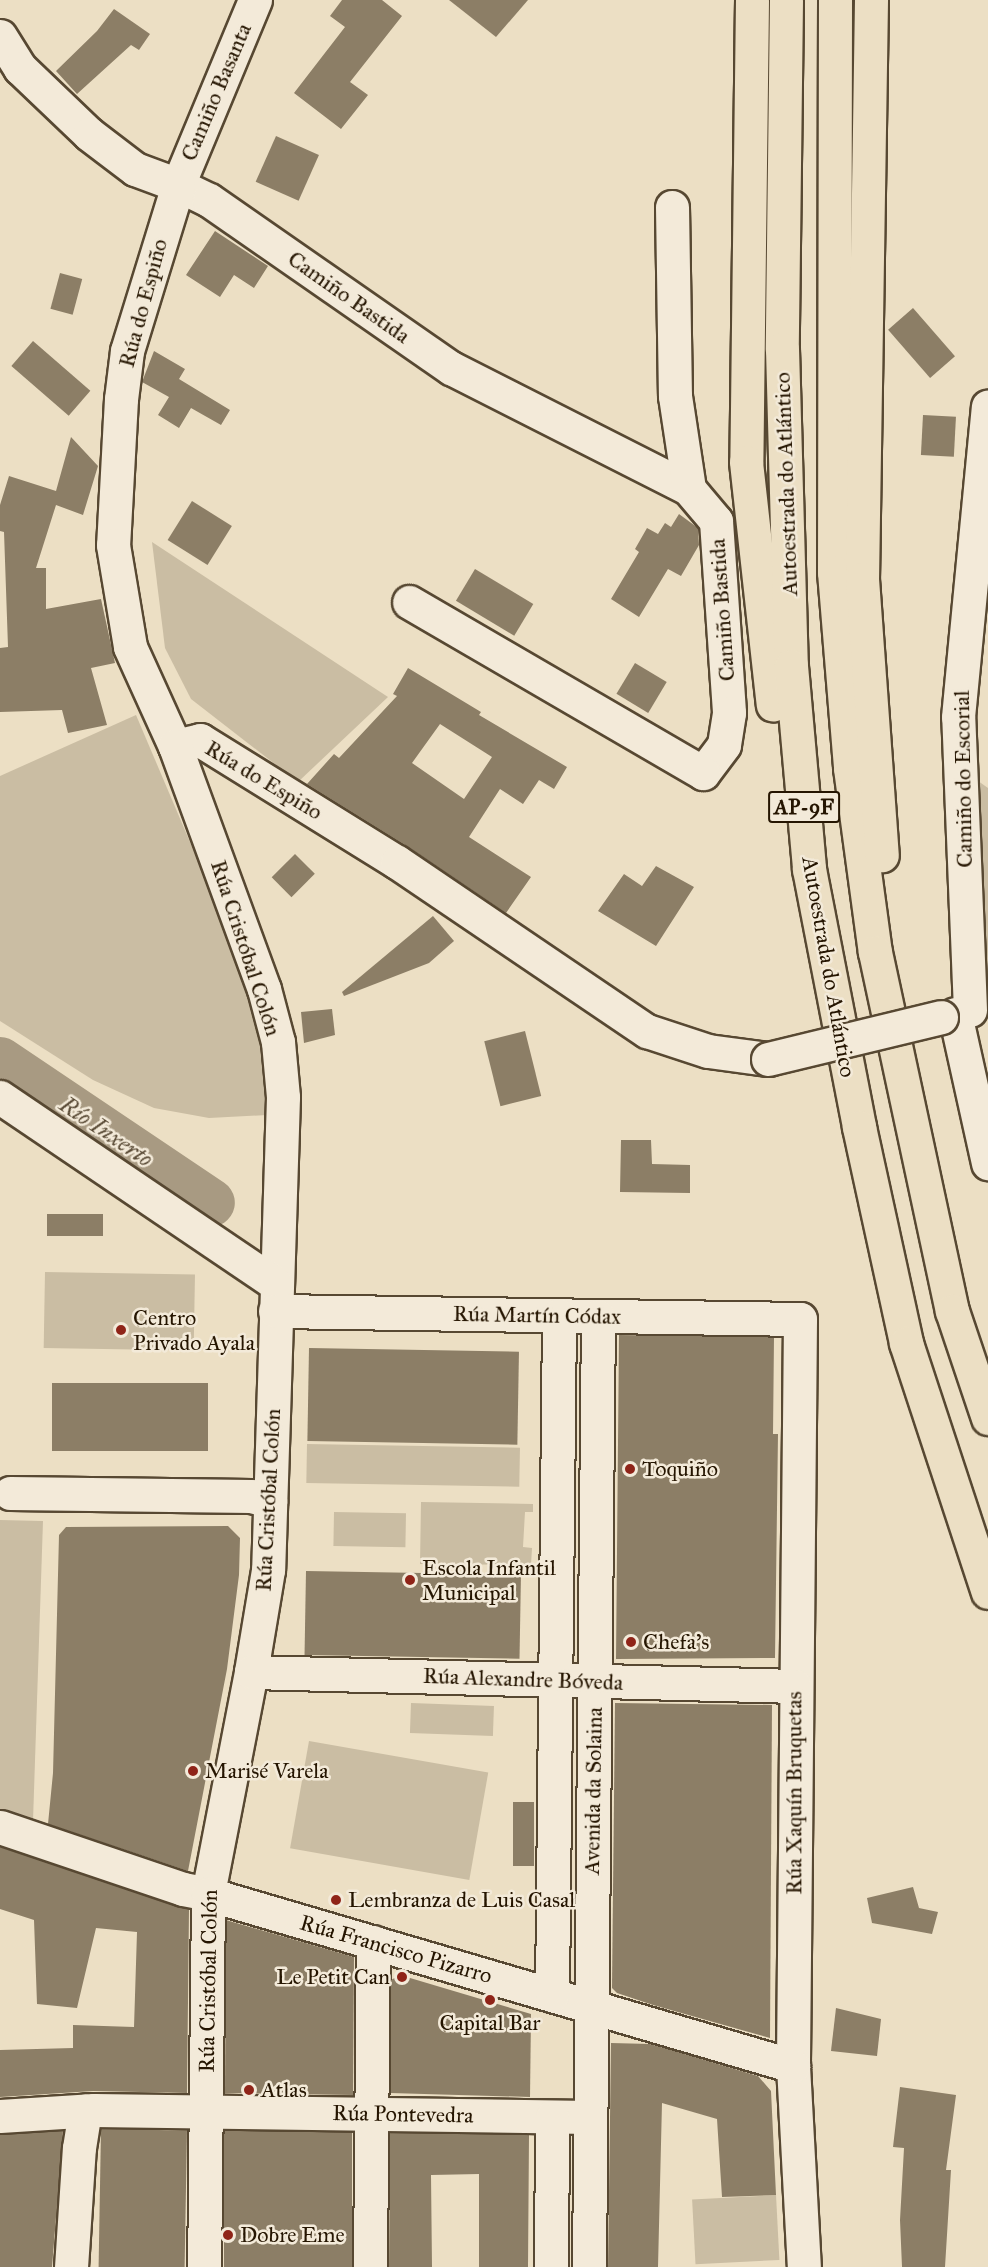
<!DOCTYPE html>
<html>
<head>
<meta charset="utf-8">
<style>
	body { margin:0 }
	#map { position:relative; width:988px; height:2267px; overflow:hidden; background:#ecdfc4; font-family:"IM FELL Great Primer",serif }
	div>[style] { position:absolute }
	.green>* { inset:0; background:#cabda3; transform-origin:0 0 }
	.river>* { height:48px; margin:-24px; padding:0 24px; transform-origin:24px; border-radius:24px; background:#a89a82 }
	.building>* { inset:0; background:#8c7e66; transform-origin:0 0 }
	.roads { filter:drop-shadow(2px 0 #574832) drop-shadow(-2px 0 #574832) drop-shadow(0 2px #574832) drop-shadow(0 -2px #574832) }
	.minor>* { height:33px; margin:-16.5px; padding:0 16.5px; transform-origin:16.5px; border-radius:16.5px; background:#f3ead9 }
	.highway>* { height:33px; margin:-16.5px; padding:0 16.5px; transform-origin:16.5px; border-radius:16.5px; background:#ecdfc4 }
	.bridges { filter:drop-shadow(2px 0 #574832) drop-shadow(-2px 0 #574832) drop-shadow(0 2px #574832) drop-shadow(0 -2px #574832) }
	.minor-bridge>* { height:33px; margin:-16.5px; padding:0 16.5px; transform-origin:16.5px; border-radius:16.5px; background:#f3ead9 }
	.dots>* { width:16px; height:16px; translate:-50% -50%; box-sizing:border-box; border:3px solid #f3ead9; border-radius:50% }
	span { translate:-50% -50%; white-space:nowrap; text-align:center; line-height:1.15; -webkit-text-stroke:5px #f3ead9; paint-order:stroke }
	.shield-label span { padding:2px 4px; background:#f3ead9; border:2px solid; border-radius:4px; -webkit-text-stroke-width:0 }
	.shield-label { font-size:21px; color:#251501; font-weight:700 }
	.street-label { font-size:22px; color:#251501 }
	.poi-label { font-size:22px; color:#251501 }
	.left { translate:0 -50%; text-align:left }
	.right { translate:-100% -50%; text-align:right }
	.water-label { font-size:24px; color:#594a35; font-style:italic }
</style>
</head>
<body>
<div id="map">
	<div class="green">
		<i style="clip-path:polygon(152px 542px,388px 697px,298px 782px,191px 699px,165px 648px)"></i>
		<i style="clip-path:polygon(136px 715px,252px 988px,271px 1080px,267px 1115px,209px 1118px,154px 1108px,93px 1080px,0 1021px,0 776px)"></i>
		<i style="clip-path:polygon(971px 776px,988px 788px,988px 973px,982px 967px)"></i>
		<i style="left:45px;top:1272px;width:150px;height:76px;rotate:1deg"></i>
		<i style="left:307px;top:1444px;width:213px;height:39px;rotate:1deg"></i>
		<i style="clip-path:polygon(421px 1502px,533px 1504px,533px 1512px,525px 1512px,523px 1547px,532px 1548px,531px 1565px,420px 1564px)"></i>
		<i style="left:334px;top:1512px;width:72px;height:34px;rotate:1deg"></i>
		<i style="clip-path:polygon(0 1520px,43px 1521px,33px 1821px,0 1810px)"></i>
		<i style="left:411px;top:1703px;width:83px;height:30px;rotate:2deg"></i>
		<i style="left:309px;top:1741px;width:182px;height:109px;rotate:10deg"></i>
		<i style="left:776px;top:2195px;width:65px;height:84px;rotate:87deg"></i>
	</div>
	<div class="river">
		<i style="left:0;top:1061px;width:254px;rotate:33.9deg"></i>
	</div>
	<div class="building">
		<i style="clip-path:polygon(342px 0,382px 0,402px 16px,350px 82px,368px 95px,341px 129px,294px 93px,345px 27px,330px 16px)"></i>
		<i style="clip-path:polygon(449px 0,528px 0,496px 37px)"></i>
		<i style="clip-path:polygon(114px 9px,150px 34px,139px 50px,131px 45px,77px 94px,56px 71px,97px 31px)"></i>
		<i style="left:276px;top:136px;width:47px;height:50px;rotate:24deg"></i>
		<i style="clip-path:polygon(215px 231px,268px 266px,254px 288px,234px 275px,220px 297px,186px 275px)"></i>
		<i style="left:60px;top:273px;width:23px;height:37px;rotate:15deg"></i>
		<i style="left:913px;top:308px;width:64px;height:33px;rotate:49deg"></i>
		<i style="left:33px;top:341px;width:76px;height:33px;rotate:41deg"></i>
		<i style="clip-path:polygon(154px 351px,185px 369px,179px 379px,230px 410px,221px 425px,191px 408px,179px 428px,158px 415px,169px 397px,142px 382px)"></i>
		<i style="left:923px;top:415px;width:33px;height:40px;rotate:3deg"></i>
		<i style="clip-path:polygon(71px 437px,98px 466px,83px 515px,56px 505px,36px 568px,46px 568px,46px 609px,101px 599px,115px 663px,91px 668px,107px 725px,68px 733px,62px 710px,0 712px,0 648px,8px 647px,4px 532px,0 531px,0 505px,9px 476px,56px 491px)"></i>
		<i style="left:192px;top:501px;width:47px;height:46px;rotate:32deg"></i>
		<i style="clip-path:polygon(679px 514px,698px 528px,699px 545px,681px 576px,668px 569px,639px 617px,611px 599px,639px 552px,635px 549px,647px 528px,658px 534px,665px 523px,671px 527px)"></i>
		<i style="left:475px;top:569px;width:68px;height:37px;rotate:31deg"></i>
		<i style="left:635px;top:663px;width:37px;height:36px;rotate:31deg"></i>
		<i style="clip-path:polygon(evenodd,408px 668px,481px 712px,479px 715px,567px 767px,554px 789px,539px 780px,523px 804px,500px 789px,469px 837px,531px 877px,506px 913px,407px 846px,307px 784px,334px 754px,339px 758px,397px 696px,393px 694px,408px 668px,440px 724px,492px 757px,464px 799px,412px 763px,440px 724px)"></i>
		<i style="left:295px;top:854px;width:28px;height:33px;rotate:45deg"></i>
		<i style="clip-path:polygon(656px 866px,694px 887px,656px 946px,598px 911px,624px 874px,642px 886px)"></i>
		<i style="clip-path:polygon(433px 916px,454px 941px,429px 963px,344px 996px,342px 992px)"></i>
		<i style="clip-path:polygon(332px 1009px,335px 1035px,304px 1043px,301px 1012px)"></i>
		<i style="left:525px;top:1031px;width:67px;height:42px;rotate:76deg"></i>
		<i style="clip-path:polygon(621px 1140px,651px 1140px,652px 1164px,690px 1165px,690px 1193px,620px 1192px)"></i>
		<i style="left:47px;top:1214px;width:56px;height:22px"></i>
		<i style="clip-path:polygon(619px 1335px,774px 1337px,773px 1434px,778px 1434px,775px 1658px,616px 1659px)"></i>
		<i style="left:309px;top:1348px;width:210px;height:93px;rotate:1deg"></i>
		<i style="left:52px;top:1383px;width:156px;height:68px"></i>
		<i style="clip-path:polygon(228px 1526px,240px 1538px,239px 1575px,227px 1669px,188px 1871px,48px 1824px,53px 1773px,59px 1535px,66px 1527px)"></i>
		<i style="left:306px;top:1571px;width:215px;height:84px;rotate:1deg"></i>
		<i style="clip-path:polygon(615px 1703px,772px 1705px,770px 2038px,653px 2005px,617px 1993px,612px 1988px)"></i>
		<i style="left:534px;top:1802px;width:64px;height:21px;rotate:90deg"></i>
		<i style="clip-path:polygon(0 1847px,189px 1909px,187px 2093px,93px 2091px,0 2097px,0 2050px,73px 2048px,73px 2025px,134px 2027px,137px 1932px,96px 1928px,77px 2008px,37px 2004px,34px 1920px,0 1909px)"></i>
		<i style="clip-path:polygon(913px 1887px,919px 1908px,938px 1912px,932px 1934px,872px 1923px,867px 1898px)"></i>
		<i style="clip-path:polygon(226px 1920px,354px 1957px,353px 2095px,225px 2093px)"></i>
		<i style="clip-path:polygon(400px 1975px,531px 2014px,530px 2097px,390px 2093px,391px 1980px)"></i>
		<i style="clip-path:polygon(836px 2008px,881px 2019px,877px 2056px,831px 2051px)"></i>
		<i style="clip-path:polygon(611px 2043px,650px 2044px,675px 2051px,758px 2076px,771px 2091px,776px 2195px,722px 2197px,717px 2119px,662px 2103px,658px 2267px,608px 2267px)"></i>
		<i style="clip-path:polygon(900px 2087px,956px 2095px,946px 2170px,951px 2170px,945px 2267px,902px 2267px,900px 2220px,904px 2148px,893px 2147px)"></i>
		<i style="left:101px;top:2129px;width:86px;height:138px;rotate:1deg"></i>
		<i style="clip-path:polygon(63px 2131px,52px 2267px,0 2267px,0 2135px)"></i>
		<i style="left:224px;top:2131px;width:128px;height:136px"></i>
		<i style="clip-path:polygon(390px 2133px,529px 2135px,528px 2267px,479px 2267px,479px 2174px,431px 2175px,432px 2267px,389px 2267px)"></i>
	</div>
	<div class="roads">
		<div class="minor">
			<i style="left:255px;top:0;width:200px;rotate:112.6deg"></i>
			<i style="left:178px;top:185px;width:34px;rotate:26deg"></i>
			<i style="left:209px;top:200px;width:295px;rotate:34.8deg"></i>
			<i style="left:451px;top:368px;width:267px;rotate:26.9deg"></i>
			<i style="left:689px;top:489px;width:42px;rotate:49.8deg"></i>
			<i style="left:716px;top:521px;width:192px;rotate:86.1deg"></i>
			<i style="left:729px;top:713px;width:32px;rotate:99deg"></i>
			<i style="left:724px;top:745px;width:35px;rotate:127deg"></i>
			<i style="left:703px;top:773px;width:340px;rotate:-149.8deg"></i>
			<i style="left:0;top:36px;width:38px;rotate:58deg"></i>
			<i style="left:20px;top:68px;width:95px;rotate:43.7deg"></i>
			<i style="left:89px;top:134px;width:58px;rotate:37.3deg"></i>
			<i style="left:135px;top:169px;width:46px;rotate:20.4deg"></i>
			<i style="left:178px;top:185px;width:174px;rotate:107.1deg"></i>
			<i style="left:127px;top:351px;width:48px;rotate:97.1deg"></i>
			<i style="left:121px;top:399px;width:146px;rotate:93.1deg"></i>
			<i style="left:113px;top:545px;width:103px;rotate:80.5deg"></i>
			<i style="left:130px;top:647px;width:109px;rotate:65.6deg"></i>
			<i style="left:175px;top:746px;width:26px;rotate:-13deg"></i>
			<i style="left:200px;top:740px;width:232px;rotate:31.8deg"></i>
			<i style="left:397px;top:862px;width:302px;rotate:34.1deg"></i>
			<i style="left:647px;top:1031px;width:64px;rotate:18.2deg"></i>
			<i style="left:708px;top:1051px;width:61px;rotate:7.6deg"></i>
			<i style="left:672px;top:207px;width:189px;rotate:89.1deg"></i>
			<i style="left:675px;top:396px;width:94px;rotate:81.4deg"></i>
			<i style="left:175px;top:746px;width:259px;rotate:69.9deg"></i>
			<i style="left:264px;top:989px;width:55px;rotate:75.2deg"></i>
			<i style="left:278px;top:1042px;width:55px;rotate:84.8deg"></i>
			<i style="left:283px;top:1097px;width:473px;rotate:91.8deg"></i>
			<i style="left:268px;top:1570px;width:103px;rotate:99.5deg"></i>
			<i style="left:251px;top:1672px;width:226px;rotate:101deg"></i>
			<i style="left:208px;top:1894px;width:373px;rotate:90.6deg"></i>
			<i style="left:970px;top:1010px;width:293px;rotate:-92.3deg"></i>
			<i style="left:958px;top:717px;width:312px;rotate:-84.5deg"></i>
			<i style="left:955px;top:1014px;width:153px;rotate:77.5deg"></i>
			<i style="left:0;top:1097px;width:333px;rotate:34.1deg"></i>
			<i style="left:275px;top:1311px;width:525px;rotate:0.87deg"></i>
			<i style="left:800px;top:1319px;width:747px;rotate:90.54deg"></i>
			<i style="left:793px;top:2066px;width:201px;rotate:86.9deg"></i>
			<i style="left:10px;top:1493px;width:241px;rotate:0.7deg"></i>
			<i style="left:251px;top:1496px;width:20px;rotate:15deg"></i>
			<i style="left:251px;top:1672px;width:544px;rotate:1.47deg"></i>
			<i style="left:0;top:1827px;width:193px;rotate:18.7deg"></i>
			<i style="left:183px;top:1889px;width:25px;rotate:11deg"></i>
			<i style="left:208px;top:1894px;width:610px;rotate:16.38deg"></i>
			<i style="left:552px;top:1995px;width:680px;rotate:-89.41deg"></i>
			<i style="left:0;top:2116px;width:94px;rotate:-3.7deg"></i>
			<i style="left:94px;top:2110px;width:496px;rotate:0.8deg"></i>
			<i style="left:71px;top:2267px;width:119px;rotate:-86.2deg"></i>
			<i style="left:79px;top:2148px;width:38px;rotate:-81deg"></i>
			<i style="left:370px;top:2267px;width:325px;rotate:-89.5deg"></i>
			<i style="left:551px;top:2267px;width:150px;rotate:-89.6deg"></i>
			<i style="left:589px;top:2267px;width:951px;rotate:-89.46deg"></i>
		</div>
		<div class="highway">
			<i style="left:752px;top:0;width:462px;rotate:90.7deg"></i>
			<i style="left:746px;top:462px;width:244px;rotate:83.7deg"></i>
			<i style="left:786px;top:0;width:349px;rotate:90.7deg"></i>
			<i style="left:782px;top:349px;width:317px;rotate:88.4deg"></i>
			<i style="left:791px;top:666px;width:204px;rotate:84.9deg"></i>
			<i style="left:809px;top:869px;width:263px;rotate:79deg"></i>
			<i style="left:859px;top:1127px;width:221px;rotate:77.7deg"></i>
			<i style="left:906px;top:1343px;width:262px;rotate:71.8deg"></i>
			<i style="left:835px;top:0;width:572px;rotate:90.1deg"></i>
			<i style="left:834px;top:572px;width:197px;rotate:85.3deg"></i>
			<i style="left:850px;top:768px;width:186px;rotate:82.3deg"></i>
			<i style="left:875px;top:952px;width:367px;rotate:77.9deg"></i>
			<i style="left:952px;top:1311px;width:113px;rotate:71.4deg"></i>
			<i style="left:871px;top:0;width:579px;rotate:90.89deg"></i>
			<i style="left:862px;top:579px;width:277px;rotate:85.9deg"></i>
		</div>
	</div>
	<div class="bridges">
		<div class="minor-bridge">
			<i style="left:768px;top:1059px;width:178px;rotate:-13.6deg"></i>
		</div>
	</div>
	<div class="dots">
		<i style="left:121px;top:1330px;background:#8f2418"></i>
		<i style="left:630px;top:1469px;background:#8f2418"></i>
		<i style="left:410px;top:1580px;background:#8f2418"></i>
		<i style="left:631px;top:1642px;background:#8f2418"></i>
		<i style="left:193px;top:1771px;background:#8f2418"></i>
		<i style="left:336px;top:1900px;background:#8f2418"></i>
		<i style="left:402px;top:1977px;background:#8f2418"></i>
		<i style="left:490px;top:2000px;background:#8f2418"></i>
		<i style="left:249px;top:2090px;background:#8f2418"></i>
		<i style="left:228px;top:2235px;background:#8f2418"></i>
	</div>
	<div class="shield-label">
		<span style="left:804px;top:807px">AP-9F</span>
	</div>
	<div class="street-label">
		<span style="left:216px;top:92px;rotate:-67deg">Camiño Basanta</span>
		<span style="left:349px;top:297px;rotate:35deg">Camiño Bastida</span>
		<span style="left:143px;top:303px;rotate:-75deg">Rúa do Espiño</span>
		<span style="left:786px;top:484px;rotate:-92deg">Autoestrada do Atlántico</span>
		<span style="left:722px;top:610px;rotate:-94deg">Camiño Bastida</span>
		<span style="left:963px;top:779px;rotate:-91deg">Camiño do Escorial</span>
		<span style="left:264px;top:780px;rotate:31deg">Rúa do Espiño</span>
		<span style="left:246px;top:948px;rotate:72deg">Rúa Cristóbal Colón</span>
		<span style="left:829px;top:967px;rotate:80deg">Autoestrada do Atlántico</span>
		<span style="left:537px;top:1315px;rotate:1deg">Rúa Martín Códax</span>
		<span style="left:268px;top:1500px;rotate:-87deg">Rúa Cristóbal Colón</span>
		<span style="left:523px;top:1679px;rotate:2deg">Rúa Alexandre Bóveda</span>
		<span style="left:593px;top:1791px;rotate:-89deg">Avenida da Solaina</span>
		<span style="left:794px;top:1793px;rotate:-90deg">Rúa Xaquín Bruquetas</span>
		<span style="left:396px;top:1949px;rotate:16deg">Rúa Francisco Pizarro</span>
		<span style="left:208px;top:1981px;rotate:-89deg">Rúa Cristóbal Colón</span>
		<span style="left:403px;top:2114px;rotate:1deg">Rúa Pontevedra</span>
	</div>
	<div class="poi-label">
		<span class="left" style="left:133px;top:1330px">Centro<br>Privado Ayala</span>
		<span class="left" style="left:642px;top:1469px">Toquiño</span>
		<span class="left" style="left:422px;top:1580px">Escola Infantil<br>Municipal</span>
		<span class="left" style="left:643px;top:1642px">Chefa's</span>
		<span class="left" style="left:205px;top:1771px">Marisé Varela</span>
		<span class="left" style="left:348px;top:1900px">Lembranza de Luis Casal</span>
		<span class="right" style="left:390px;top:1977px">Le Petit Can</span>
		<span style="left:490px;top:2023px">Capital Bar</span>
		<span class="left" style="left:261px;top:2090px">Atlas</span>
		<span class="left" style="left:240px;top:2235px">Dobre Eme</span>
	</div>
	<div class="water-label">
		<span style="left:106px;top:1132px;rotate:34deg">Río Inxerto</span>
	</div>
</div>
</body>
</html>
